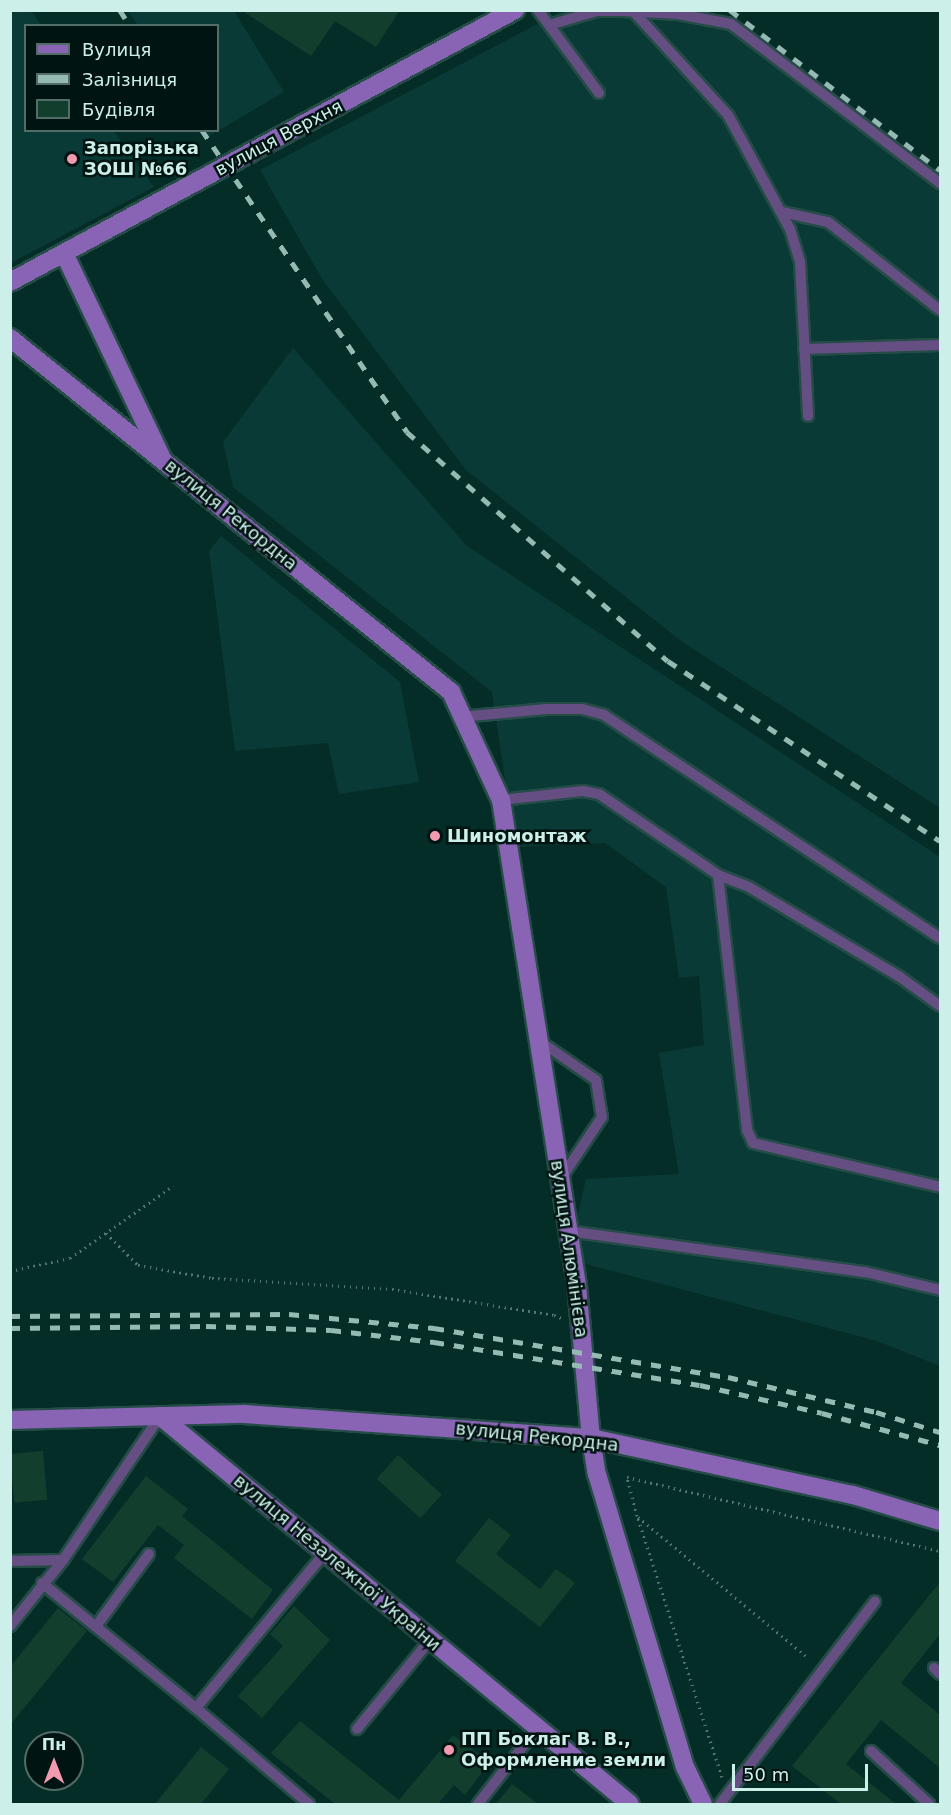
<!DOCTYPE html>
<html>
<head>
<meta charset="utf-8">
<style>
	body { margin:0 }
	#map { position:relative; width:951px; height:1815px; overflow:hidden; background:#052d28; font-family:"DejaVu Sans",sans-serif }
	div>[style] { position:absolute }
	.built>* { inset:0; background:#0a3a35 }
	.building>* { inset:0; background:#123e2d; transform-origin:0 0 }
	.path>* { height:3px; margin-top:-1.5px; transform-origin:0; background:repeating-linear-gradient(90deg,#537873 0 1.5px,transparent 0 6px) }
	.roads { filter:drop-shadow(2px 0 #254c47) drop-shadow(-2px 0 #254c47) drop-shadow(0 2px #254c47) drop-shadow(0 -2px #254c47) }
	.lane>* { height:10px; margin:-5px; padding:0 5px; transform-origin:5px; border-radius:5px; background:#654f82 }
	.secondary>* { height:18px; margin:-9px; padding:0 9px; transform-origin:9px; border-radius:9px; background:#8964b5 }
	.rail>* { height:4.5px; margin-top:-2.25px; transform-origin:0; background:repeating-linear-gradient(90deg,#95b9b3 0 10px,transparent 0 20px) }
	.dots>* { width:16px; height:16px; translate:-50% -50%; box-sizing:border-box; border:3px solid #001411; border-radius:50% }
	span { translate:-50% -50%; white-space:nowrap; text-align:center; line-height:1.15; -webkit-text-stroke:5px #001411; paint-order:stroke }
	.street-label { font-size:18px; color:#cdefe9 }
	.poi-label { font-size:18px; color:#cdefe9; font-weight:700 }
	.left { translate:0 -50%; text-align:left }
	.frame { position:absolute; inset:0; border:12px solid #cdefe9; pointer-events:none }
	.legend { position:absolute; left:24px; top:24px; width:195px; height:108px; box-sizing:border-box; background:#001411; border:2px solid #526c67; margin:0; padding:8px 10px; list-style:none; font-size:18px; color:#cdefe9 }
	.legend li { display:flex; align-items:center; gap:12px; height:30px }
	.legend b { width:30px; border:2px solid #526c67 }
	.north { position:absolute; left:24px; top:1731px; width:60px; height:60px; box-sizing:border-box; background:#001411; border:2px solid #526c67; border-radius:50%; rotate:0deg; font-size:16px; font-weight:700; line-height:24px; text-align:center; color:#cdefe9 }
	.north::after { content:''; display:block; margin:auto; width:21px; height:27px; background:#f29ab0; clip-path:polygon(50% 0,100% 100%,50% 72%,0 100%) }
	.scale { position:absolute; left:732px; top:1764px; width:136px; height:27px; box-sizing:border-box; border:3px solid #cdefe9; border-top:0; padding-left:8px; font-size:18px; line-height:21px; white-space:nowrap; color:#cdefe9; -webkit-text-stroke:4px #001411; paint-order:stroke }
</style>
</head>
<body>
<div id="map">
	<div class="built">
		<i style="clip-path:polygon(11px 10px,31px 11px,41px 25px,26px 26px,26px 130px,114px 131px,154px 187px,11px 263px)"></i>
		<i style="clip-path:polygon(702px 10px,940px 190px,940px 808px,681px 641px,466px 470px,322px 279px,260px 170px,562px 11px)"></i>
		<i style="clip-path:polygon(128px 11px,234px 11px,284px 92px,209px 136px,205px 131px,218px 130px,218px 26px,138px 25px)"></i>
		<i style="clip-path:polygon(293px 348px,467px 546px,940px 857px,940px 1366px,877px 1341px,582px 1263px,575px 1226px,586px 1179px,679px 1174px,659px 1053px,704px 1045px,699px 976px,679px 978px,666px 887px,605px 843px,515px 847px,492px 692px,233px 487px,223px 442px)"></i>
		<i style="clip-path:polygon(221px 536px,400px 682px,419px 782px,339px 794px,328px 743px,235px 751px,209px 551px)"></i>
	</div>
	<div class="building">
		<i style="clip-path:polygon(241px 10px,400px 10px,376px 47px,335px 21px,311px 56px)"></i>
		<i style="left:43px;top:1451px;width:49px;height:33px;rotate:85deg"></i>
		<i style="left:398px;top:1455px;width:59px;height:32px;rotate:42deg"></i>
		<i style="clip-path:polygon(146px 1476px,188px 1509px,182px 1516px,273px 1590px,252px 1619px,174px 1558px,184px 1545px,158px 1525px,113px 1582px,82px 1559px)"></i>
		<i style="clip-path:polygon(489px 1518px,511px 1535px,496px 1554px,540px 1589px,556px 1569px,575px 1583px,540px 1627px,455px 1561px)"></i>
		<i style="clip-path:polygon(940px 1582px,940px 1634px,901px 1683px,940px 1715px,940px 1768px,881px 1720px,846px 1764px,896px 1804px,841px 1804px,792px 1766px)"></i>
		<i style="clip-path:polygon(294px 1606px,330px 1640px,262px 1718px,238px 1696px,283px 1646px,270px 1634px)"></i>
		<i style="clip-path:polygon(58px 1608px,87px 1631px,10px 1725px,10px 1667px)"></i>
		<i style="clip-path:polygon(300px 1721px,399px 1800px,453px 1735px,490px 1762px,465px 1795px,454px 1785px,438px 1804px,335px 1804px,271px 1753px)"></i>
		<i style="clip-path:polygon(201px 1747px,229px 1769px,201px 1804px,155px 1804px)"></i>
		<i style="clip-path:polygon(512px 1784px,538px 1804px,496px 1804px)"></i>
	</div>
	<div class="path">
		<i style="left:106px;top:1233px;width:45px;rotate:45deg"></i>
		<i style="left:138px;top:1265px;width:75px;rotate:10deg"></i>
		<i style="left:212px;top:1278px;width:180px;rotate:3.5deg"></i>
		<i style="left:392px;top:1289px;width:164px;rotate:9.1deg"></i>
		<i style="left:554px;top:1315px;width:11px;rotate:22deg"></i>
		<i style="left:10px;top:1271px;width:61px;rotate:-12.2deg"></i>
		<i style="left:70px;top:1258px;width:126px;rotate:-35deg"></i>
		<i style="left:638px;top:1517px;width:219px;rotate:39.6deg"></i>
		<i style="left:722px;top:1777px;width:274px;rotate:-108deg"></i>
		<i style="left:637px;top:1516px;width:40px;rotate:-104.4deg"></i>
		<i style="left:627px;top:1477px;width:322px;rotate:13.3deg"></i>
	</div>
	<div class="roads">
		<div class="lane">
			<i style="left:538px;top:10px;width:103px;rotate:53.7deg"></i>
			<i style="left:633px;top:11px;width:141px;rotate:47.6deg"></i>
			<i style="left:728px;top:115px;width:130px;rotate:61.5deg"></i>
			<i style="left:790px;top:229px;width:34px;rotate:73deg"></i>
			<i style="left:800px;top:262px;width:154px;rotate:87deg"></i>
			<i style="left:549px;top:25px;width:50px;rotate:-16.3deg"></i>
			<i style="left:597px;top:11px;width:25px"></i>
			<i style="left:622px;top:11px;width:56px;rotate:3.1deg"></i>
			<i style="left:678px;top:14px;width:54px;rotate:10.7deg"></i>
			<i style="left:731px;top:24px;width:263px;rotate:37.3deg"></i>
			<i style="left:782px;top:212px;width:47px;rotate:12.3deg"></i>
			<i style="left:828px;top:222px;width:142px;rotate:38.2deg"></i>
			<i style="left:804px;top:349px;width:136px;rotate:-1.7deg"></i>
			<i style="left:460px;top:717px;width:87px;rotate:-5.3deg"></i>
			<i style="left:547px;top:709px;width:35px"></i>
			<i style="left:582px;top:709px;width:23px;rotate:15deg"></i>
			<i style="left:604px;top:715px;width:403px;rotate:33.6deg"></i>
			<i style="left:501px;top:800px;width:82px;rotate:-6.3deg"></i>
			<i style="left:583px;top:791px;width:16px;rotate:11deg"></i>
			<i style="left:599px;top:794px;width:144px;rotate:34.2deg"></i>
			<i style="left:718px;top:875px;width:257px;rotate:83.5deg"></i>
			<i style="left:747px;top:1130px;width:14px;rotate:65deg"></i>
			<i style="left:753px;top:1143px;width:192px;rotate:13.2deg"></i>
			<i style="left:718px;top:875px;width:33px;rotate:21deg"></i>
			<i style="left:749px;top:887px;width:176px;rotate:30.8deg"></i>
			<i style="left:900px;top:977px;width:49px;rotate:35.9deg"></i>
			<i style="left:538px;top:1040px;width:70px;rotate:34.6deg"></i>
			<i style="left:596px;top:1080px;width:37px;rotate:81deg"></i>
			<i style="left:602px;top:1117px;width:76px;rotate:123.7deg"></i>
			<i style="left:568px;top:1231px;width:300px;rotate:7.9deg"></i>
			<i style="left:865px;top:1272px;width:77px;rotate:13.5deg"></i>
			<i style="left:10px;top:1561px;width:53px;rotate:-1.1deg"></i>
			<i style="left:42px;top:1583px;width:198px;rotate:39.1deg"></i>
			<i style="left:97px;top:1625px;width:88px;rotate:-53.8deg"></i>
			<i style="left:10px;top:1626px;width:85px;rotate:-51.2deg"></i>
			<i style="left:63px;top:1560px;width:174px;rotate:-56deg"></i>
			<i style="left:934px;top:1668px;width:8px;rotate:45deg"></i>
			<i style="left:357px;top:1729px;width:115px;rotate:-50.6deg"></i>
			<i style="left:871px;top:1751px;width:79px;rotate:42.4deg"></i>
			<i style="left:309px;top:1804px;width:148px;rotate:-139.7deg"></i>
			<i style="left:196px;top:1708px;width:200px;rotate:-50.3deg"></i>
			<i style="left:478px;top:1804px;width:96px;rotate:-52.2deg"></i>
			<i style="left:720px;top:1804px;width:255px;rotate:-52.6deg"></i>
		</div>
		<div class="secondary">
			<i style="left:64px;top:253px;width:225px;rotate:64.5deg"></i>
			<i style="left:10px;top:282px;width:574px;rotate:-28.31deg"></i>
			<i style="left:10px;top:338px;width:566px;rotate:38.75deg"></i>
			<i style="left:451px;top:692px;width:119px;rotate:65.2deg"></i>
			<i style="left:501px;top:800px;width:491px;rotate:81.1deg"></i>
			<i style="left:577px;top:1285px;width:154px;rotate:84.8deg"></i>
			<i style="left:591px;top:1438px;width:36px;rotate:81deg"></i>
			<i style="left:597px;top:1474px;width:306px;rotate:73.3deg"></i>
			<i style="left:685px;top:1767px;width:41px;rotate:64.1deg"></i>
			<i style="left:160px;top:1416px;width:609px;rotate:39.54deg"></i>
			<i style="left:10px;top:1420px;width:234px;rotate:-1.5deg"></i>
			<i style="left:244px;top:1414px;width:348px;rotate:4deg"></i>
			<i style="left:591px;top:1438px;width:268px;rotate:12.3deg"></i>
			<i style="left:853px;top:1495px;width:91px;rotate:16.6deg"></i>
		</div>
	</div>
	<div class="rail">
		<i style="left:120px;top:10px;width:19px;rotate:58deg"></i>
		<i style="left:730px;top:10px;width:264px;rotate:37.3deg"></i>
		<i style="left:202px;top:130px;width:365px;rotate:55.8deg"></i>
		<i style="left:407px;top:432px;width:347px;rotate:41.3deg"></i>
		<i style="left:668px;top:661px;width:326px;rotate:33.5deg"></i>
		<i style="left:10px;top:1316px;width:279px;rotate:-0.4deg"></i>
		<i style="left:289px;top:1314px;width:146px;rotate:5.5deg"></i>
		<i style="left:434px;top:1328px;width:298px;rotate:9.5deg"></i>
		<i style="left:728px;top:1377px;width:152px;rotate:13.3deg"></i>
		<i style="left:876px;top:1412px;width:67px;rotate:17.4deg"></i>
		<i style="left:10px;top:1328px;width:196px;rotate:-0.6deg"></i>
		<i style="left:206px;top:1326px;width:125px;rotate:1.8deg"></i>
		<i style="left:331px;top:1330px;width:104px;rotate:6.6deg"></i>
		<i style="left:434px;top:1342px;width:269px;rotate:9.2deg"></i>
		<i style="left:700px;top:1385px;width:125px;rotate:12.9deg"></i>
		<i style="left:822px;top:1413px;width:122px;rotate:15.2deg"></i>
	</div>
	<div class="dots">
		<i style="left:72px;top:159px;background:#f29ab0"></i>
		<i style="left:435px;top:836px;background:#f29ab0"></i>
		<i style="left:449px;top:1750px;background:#f29ab0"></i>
	</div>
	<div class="street-label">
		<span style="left:279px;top:138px;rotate:-28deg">вулиця Верхня</span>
		<span style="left:231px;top:515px;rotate:39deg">вулиця Рекордна</span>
		<span style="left:569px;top:1249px;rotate:82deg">вулиця Алюмінієва</span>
		<span style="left:537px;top:1437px;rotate:6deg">вулиця Рекордна</span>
		<span style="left:337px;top:1563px;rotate:40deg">вулиця Незалежної України</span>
	</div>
	<div class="poi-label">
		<span class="left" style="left:84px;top:159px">Запорізька<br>ЗОШ №66</span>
		<span class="left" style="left:447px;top:836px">Шиномонтаж</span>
		<span class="left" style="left:461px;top:1750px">ПП Боклаг В. В.,<br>Оформление земли</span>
	</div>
	<div class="frame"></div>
	<ul class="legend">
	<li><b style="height:8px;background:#8964b5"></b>Вулиця</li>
	<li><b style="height:8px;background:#95b9b3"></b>Залізниця</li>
	<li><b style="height:16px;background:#123e2d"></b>Будівля</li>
	</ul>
	<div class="north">Пн</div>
	<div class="scale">50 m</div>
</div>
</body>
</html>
